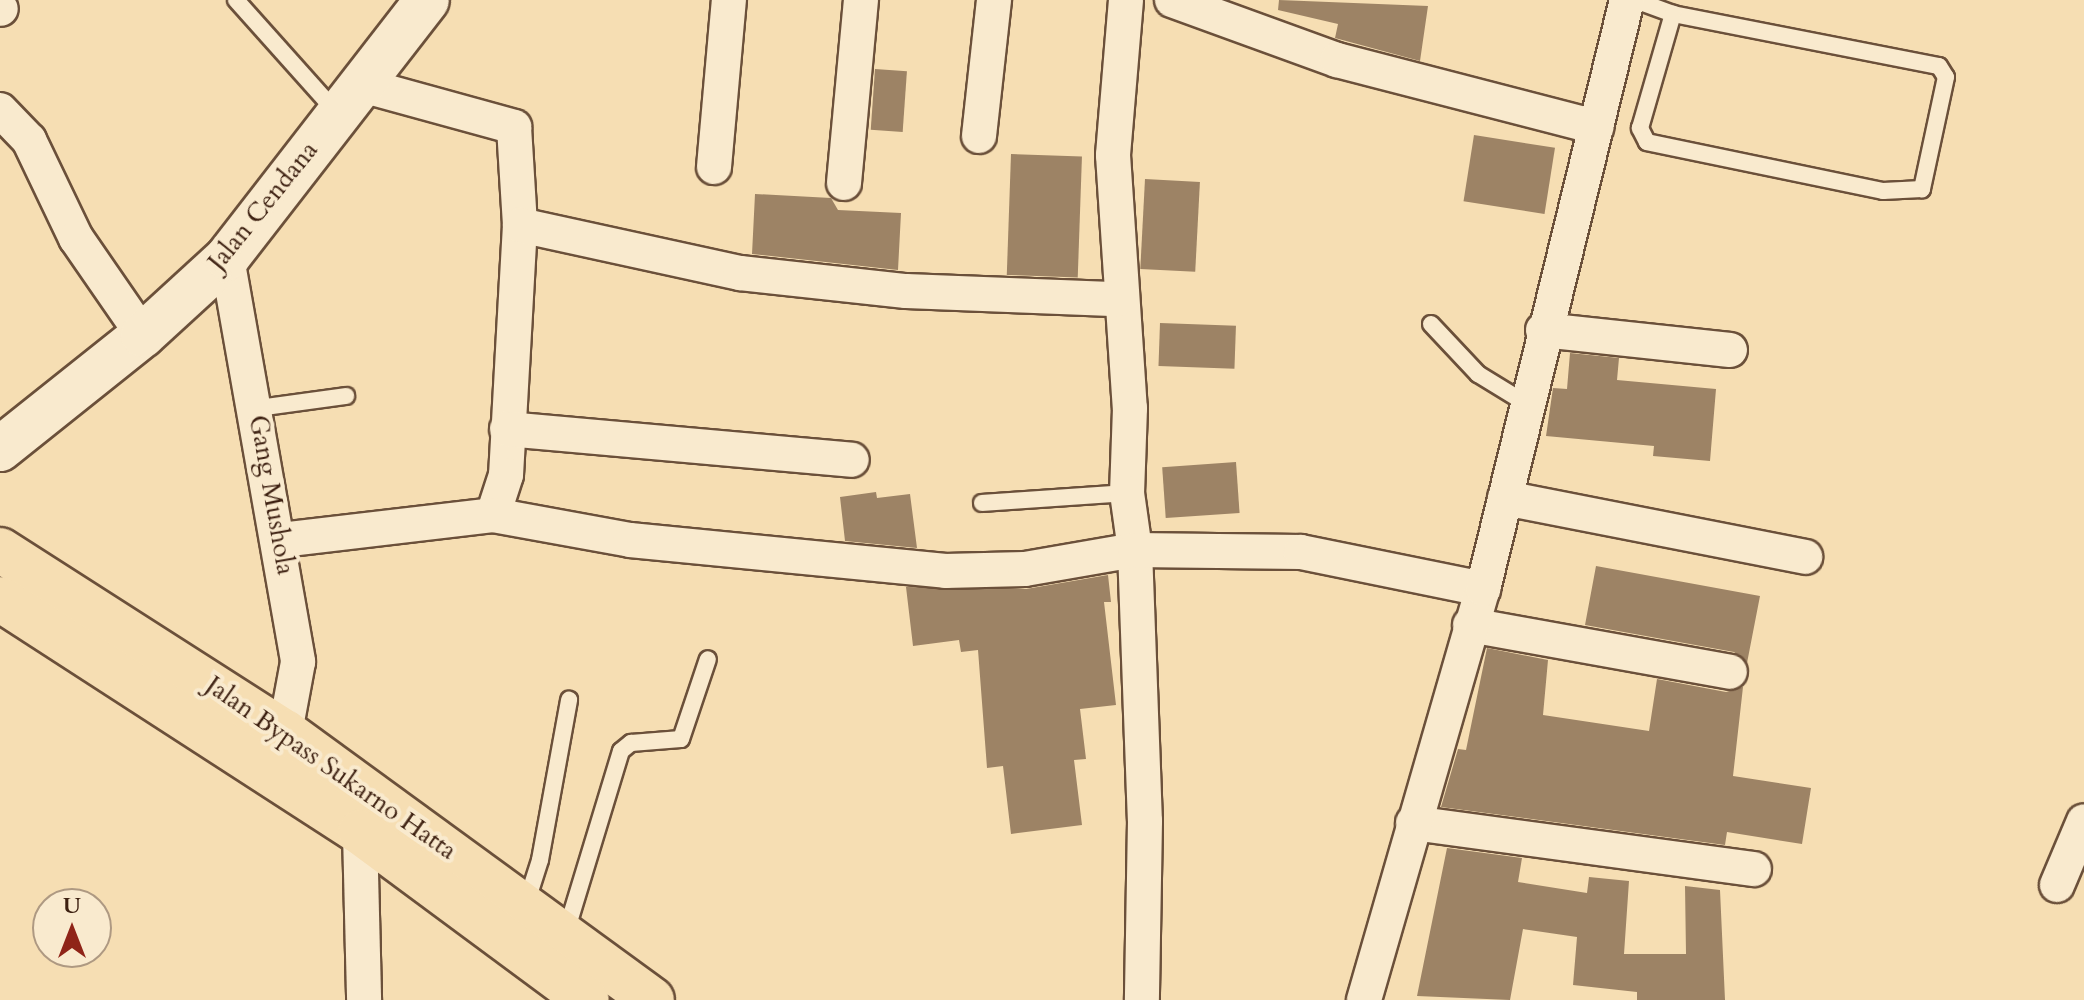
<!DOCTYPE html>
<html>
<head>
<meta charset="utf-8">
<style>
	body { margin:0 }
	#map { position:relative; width:2084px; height:1000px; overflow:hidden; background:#f6deb3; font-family:Cardo,serif }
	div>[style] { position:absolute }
	.building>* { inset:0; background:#9d8365; transform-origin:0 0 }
	.roads { filter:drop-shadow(2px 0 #6b503a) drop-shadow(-2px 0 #6b503a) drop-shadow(0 2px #6b503a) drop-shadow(0 -2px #6b503a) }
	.lane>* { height:16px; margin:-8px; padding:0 8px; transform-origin:8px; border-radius:8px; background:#f9eace }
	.street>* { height:34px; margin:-17px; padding:0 17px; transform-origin:17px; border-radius:17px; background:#f9eace }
	.secondary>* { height:44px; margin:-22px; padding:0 22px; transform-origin:22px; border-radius:22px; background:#f9eace }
	.highway>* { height:44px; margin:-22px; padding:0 22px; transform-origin:22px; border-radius:22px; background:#f6deb3 }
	span { translate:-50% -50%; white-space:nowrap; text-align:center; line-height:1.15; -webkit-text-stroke:8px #f9eace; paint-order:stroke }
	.street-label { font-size:26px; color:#3d2011 }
	.north { position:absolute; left:32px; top:888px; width:80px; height:80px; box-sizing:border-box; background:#f9eace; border:2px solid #ae9982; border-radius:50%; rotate:0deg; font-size:22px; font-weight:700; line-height:32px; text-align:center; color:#3d2011 }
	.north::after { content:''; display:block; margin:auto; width:28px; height:36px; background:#8f2418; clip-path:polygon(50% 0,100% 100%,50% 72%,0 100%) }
</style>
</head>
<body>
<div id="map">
	<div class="building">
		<i style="clip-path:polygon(1279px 0,1428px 6px,1420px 61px,1335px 38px,1338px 24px,1278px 10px)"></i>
		<i style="left:875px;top:69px;width:32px;height:61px;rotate:4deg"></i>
		<i style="left:1474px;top:135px;width:82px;height:67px;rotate:9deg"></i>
		<i style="left:1011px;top:154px;width:71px;height:121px;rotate:2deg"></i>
		<i style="left:1145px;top:179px;width:55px;height:90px;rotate:3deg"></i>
		<i style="clip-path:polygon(755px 194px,831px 198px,838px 210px,901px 213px,898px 270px,752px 254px)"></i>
		<i style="left:1160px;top:323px;width:76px;height:43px;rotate:2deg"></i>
		<i style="clip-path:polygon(1570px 353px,1619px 358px,1617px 380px,1716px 389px,1710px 461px,1653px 456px,1654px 446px,1546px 436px,1553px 388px,1567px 389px)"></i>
		<i style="left:1236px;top:462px;width:51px;height:74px;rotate:86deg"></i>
		<i style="clip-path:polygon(876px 492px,877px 498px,910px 494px,917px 548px,845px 541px,840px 497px)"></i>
		<i style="clip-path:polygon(1596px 566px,1760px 596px,1747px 663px,1734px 652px,1585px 625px)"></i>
		<i style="clip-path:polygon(1108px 575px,1111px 602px,1104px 602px,1116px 705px,1080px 709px,1086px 759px,1074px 760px,1082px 825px,1011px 834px,1003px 766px,987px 768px,978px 650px,961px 652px,959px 640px,913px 646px,906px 587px,1026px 589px)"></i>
		<i style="clip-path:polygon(1487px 648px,1548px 660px,1543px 715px,1649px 731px,1657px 679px,1726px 692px,1743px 687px,1733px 776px,1811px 788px,1802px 844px,1727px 832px,1725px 845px,1441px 807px,1458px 749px,1466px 750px)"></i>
		<i style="clip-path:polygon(1447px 848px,1522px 858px,1518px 882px,1587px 893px,1589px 877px,1629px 881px,1624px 954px,1686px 954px,1685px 886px,1720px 890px,1725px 1000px,1637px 1000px,1637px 992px,1573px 985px,1577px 937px,1523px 929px,1510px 1000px,1417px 996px)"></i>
	</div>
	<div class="roads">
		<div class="lane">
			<i style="left:236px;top:0;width:150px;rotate:48.2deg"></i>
			<i style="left:1635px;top:0;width:40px;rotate:20.2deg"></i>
			<i style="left:1673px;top:14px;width:271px;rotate:11.1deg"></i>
			<i style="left:1939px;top:66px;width:13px;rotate:58deg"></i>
			<i style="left:1946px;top:77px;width:115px;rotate:102.1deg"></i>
			<i style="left:1922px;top:189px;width:39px;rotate:177deg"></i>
			<i style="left:1883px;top:191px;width:241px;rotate:-168.3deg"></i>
			<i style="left:1647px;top:142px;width:16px;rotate:-117deg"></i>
			<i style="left:1640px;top:128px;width:119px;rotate:-73.9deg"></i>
			<i style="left:1431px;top:324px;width:69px;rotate:46.8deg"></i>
			<i style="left:1478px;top:374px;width:57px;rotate:31.5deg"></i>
			<i style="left:258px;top:408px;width:89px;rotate:-7.8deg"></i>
			<i style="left:982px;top:503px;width:145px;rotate:-3.9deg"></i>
			<i style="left:526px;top:904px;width:46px;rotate:-72.3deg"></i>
			<i style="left:540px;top:860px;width:163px;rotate:-79.7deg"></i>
			<i style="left:566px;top:932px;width:189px;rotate:-73.1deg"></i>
			<i style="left:621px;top:751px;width:13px;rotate:-39deg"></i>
			<i style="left:631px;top:743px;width:50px;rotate:-4.6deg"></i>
			<i style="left:681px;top:739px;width:84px;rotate:-71.4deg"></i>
		</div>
		<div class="street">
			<i style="left:1126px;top:0;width:156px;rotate:94.8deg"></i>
			<i style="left:1113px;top:155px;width:254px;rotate:86.2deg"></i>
			<i style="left:1130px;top:408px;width:85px;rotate:92deg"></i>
			<i style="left:1127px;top:493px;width:58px;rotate:82deg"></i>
			<i style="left:1135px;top:550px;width:271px;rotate:87.9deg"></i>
			<i style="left:1145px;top:821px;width:179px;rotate:91deg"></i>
			<i style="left:1172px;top:0;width:176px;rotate:20deg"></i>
			<i style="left:1337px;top:60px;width:268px;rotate:14.5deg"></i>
			<i style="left:0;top:8px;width:1px;rotate:45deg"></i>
			<i style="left:362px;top:85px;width:158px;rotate:15.4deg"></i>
			<i style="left:514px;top:127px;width:98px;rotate:86.5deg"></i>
			<i style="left:520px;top:225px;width:250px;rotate:93.2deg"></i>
			<i style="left:506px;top:475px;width:42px;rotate:108deg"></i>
			<i style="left:0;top:110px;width:42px;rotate:46deg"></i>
			<i style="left:29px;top:140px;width:109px;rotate:64.4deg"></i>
			<i style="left:76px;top:238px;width:118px;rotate:55.4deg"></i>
			<i style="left:979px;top:136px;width:137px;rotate:-83.7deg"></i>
			<i style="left:714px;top:167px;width:168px;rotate:-84.9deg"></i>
			<i style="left:844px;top:183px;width:184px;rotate:-84.7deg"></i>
			<i style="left:520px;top:225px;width:225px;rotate:12.3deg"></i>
			<i style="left:740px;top:273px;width:167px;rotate:6.2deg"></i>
			<i style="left:906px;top:291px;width:212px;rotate:2.2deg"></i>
			<i style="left:227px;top:258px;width:410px;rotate:80deg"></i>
			<i style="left:298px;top:662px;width:71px;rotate:100.5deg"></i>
			<i style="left:1543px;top:330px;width:188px;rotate:6.1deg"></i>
			<i style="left:507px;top:429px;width:346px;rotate:5.1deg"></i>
			<i style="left:1505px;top:498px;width:306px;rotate:11.1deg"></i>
			<i style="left:281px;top:540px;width:213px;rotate:-6.7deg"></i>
			<i style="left:493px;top:515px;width:139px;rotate:10.3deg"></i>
			<i style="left:630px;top:540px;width:317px;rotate:5.6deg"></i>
			<i style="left:945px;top:571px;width:80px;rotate:-1.4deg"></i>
			<i style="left:1025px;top:569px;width:112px;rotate:-9.8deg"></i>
			<i style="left:1135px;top:550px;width:166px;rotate:0.7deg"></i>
			<i style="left:1301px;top:552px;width:186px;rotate:11.5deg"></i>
			<i style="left:1470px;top:625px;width:264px;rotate:10.2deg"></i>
			<i style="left:1413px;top:823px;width:344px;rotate:7.7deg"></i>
			<i style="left:360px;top:832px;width:168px;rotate:88.6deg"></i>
			<i style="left:2057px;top:885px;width:69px;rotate:-67.1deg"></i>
			<i style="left:1364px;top:1000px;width:428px;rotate:-73.9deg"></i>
			<i style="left:1483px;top:589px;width:606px;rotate:-76.26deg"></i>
		</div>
		<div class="secondary">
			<i style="left:0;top:449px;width:183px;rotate:-38.6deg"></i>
			<i style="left:143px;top:335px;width:114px;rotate:-42.5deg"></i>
			<i style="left:227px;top:258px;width:326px;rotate:-52.2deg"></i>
		</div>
		<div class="highway">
			<i style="left:0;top:550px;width:338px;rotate:32.6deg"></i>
			<i style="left:285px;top:732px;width:454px;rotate:36.1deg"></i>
			<i style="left:0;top:599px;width:429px;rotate:32.9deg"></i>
			<i style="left:360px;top:832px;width:282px;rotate:36.5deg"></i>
		</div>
	</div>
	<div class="street-label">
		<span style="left:263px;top:206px;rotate:-51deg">Jalan Cendana</span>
		<span style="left:272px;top:495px;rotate:80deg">Gang Mushola</span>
		<span style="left:331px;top:768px;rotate:35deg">Jalan Bypass Sukarno Hatta</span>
	</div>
	<div class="north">U</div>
</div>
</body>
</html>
